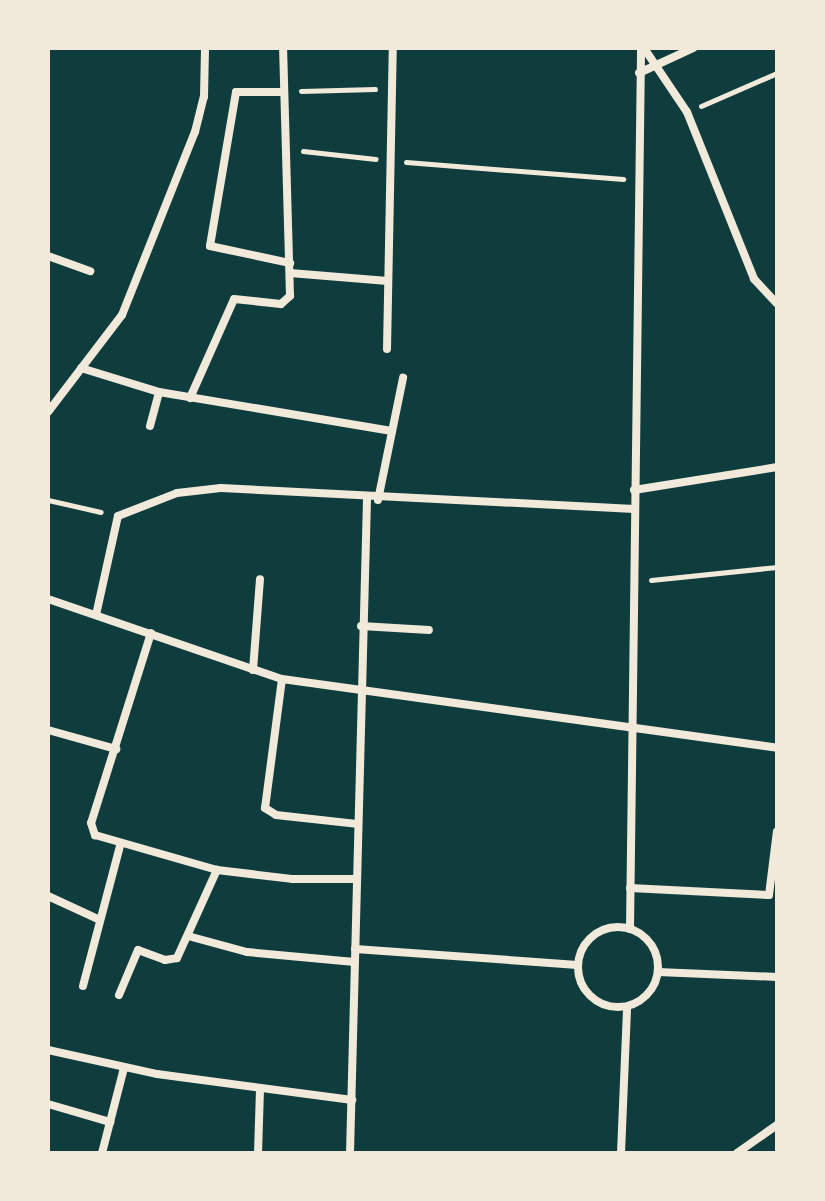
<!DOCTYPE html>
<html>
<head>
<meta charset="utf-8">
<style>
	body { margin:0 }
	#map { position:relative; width:825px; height:1201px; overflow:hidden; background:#0f3d3e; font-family:"PT Sans",sans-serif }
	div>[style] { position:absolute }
	.path>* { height:5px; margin:-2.5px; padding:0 2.5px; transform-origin:2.5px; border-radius:2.5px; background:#f1e9da }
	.minor>* { height:8px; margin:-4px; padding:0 4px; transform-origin:4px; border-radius:4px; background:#f1e9da }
	.minor>.ring { margin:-4px; padding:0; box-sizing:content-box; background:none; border:8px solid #f1e9da; border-radius:50% }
	span { translate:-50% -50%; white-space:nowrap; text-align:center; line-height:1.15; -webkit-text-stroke:6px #f1e9da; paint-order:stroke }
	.frame { position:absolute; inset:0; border:50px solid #f1e9da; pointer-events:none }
</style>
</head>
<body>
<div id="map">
	<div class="path">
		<i style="left:301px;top:91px;width:74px;rotate:-1.5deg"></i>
		<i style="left:701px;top:106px;width:83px;rotate:-23.5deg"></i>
		<i style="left:303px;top:151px;width:73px;rotate:6.3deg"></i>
		<i style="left:406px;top:162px;width:218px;rotate:4.5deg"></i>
		<i style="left:48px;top:500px;width:54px;rotate:12.8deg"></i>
		<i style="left:651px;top:580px;width:127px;rotate:-5.9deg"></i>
	</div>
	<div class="minor">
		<i style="left:644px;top:48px;width:77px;rotate:56.1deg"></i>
		<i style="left:687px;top:112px;width:180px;rotate:68.1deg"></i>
		<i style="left:754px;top:279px;width:34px;rotate:47deg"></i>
		<i style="left:639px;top:73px;width:60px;rotate:-24.8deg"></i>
		<i style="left:283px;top:92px;width:47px;rotate:180deg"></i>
		<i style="left:236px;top:92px;width:156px;rotate:99.6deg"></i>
		<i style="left:210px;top:246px;width:82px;rotate:12deg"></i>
		<i style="left:48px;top:256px;width:45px;rotate:19.7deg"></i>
		<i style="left:290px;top:273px;width:98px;rotate:4.7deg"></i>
		<i style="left:387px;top:349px;width:301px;rotate:-88.9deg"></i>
		<i style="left:81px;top:368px;width:82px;rotate:17.1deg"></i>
		<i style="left:159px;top:392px;width:236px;rotate:9.5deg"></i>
		<i style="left:190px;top:398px;width:108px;rotate:-66deg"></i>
		<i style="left:234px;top:299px;width:47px;rotate:6.1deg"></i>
		<i style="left:281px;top:304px;width:12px;rotate:-42deg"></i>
		<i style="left:290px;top:296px;width:248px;rotate:-91.6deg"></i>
		<i style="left:48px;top:412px;width:122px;rotate:-52.7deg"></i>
		<i style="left:122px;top:315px;width:197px;rotate:-68.3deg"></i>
		<i style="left:195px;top:132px;width:36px;rotate:-76deg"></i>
		<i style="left:204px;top:97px;width:49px;rotate:-88.8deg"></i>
		<i style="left:150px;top:426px;width:35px;rotate:-75deg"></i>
		<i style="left:634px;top:490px;width:145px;rotate:-9.1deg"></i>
		<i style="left:378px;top:500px;width:125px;rotate:-78.4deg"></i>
		<i style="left:48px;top:599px;width:247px;rotate:18.9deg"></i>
		<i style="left:282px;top:679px;width:500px;rotate:7.9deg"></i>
		<i style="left:96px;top:615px;width:101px;rotate:-77.5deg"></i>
		<i style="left:118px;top:516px;width:63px;rotate:-21.3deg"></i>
		<i style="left:177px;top:493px;width:44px;rotate:-6.5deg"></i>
		<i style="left:221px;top:488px;width:414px;rotate:2.9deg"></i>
		<i style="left:361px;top:626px;width:68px;rotate:3.4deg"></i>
		<i style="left:151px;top:633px;width:199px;rotate:107.5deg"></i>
		<i style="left:91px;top:823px;width:13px;rotate:72deg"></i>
		<i style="left:95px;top:835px;width:127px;rotate:16deg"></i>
		<i style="left:217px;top:870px;width:77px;rotate:6.8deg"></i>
		<i style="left:293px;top:879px;width:64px"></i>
		<i style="left:253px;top:670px;width:91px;rotate:-85.6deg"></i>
		<i style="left:282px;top:679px;width:130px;rotate:97.5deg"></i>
		<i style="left:265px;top:808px;width:13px;rotate:32deg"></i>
		<i style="left:276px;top:815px;width:81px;rotate:6.3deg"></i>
		<i style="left:48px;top:730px;width:71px;rotate:15.6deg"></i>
		<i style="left:630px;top:888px;width:139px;rotate:2.9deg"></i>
		<i style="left:769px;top:895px;width:64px;rotate:-82.9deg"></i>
		<i style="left:48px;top:896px;width:57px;rotate:24.8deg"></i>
		<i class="ring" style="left:578px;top:927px;width:72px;height:72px"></i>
		<i style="left:630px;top:929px;width:881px;rotate:-89.28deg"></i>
		<i style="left:188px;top:936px;width:61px;rotate:15.2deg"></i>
		<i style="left:247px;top:952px;width:108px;rotate:5.3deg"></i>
		<i style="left:355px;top:949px;width:223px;rotate:4.1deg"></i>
		<i style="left:658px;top:972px;width:119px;rotate:2.4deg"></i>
		<i style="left:83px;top:986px;width:145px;rotate:-75.2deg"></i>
		<i style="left:119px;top:995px;width:49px;rotate:-67.1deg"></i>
		<i style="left:138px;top:950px;width:29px;rotate:20deg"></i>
		<i style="left:165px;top:960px;width:12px;rotate:-9deg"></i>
		<i style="left:177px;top:958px;width:97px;rotate:-65.6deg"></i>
		<i style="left:48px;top:1050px;width:112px;rotate:12.4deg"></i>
		<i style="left:157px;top:1074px;width:197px;rotate:7.6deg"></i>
		<i style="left:48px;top:1104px;width:65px;rotate:16.2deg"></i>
		<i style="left:102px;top:1153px;width:88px;rotate:-75.5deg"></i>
		<i style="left:258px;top:1153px;width:65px;rotate:-88.2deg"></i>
		<i style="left:350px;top:1153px;width:654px;rotate:-88.51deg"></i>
		<i style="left:621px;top:1153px;width:146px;rotate:-87.6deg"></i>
		<i style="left:737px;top:1153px;width:49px;rotate:-35deg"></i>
	</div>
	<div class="frame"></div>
</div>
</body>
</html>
